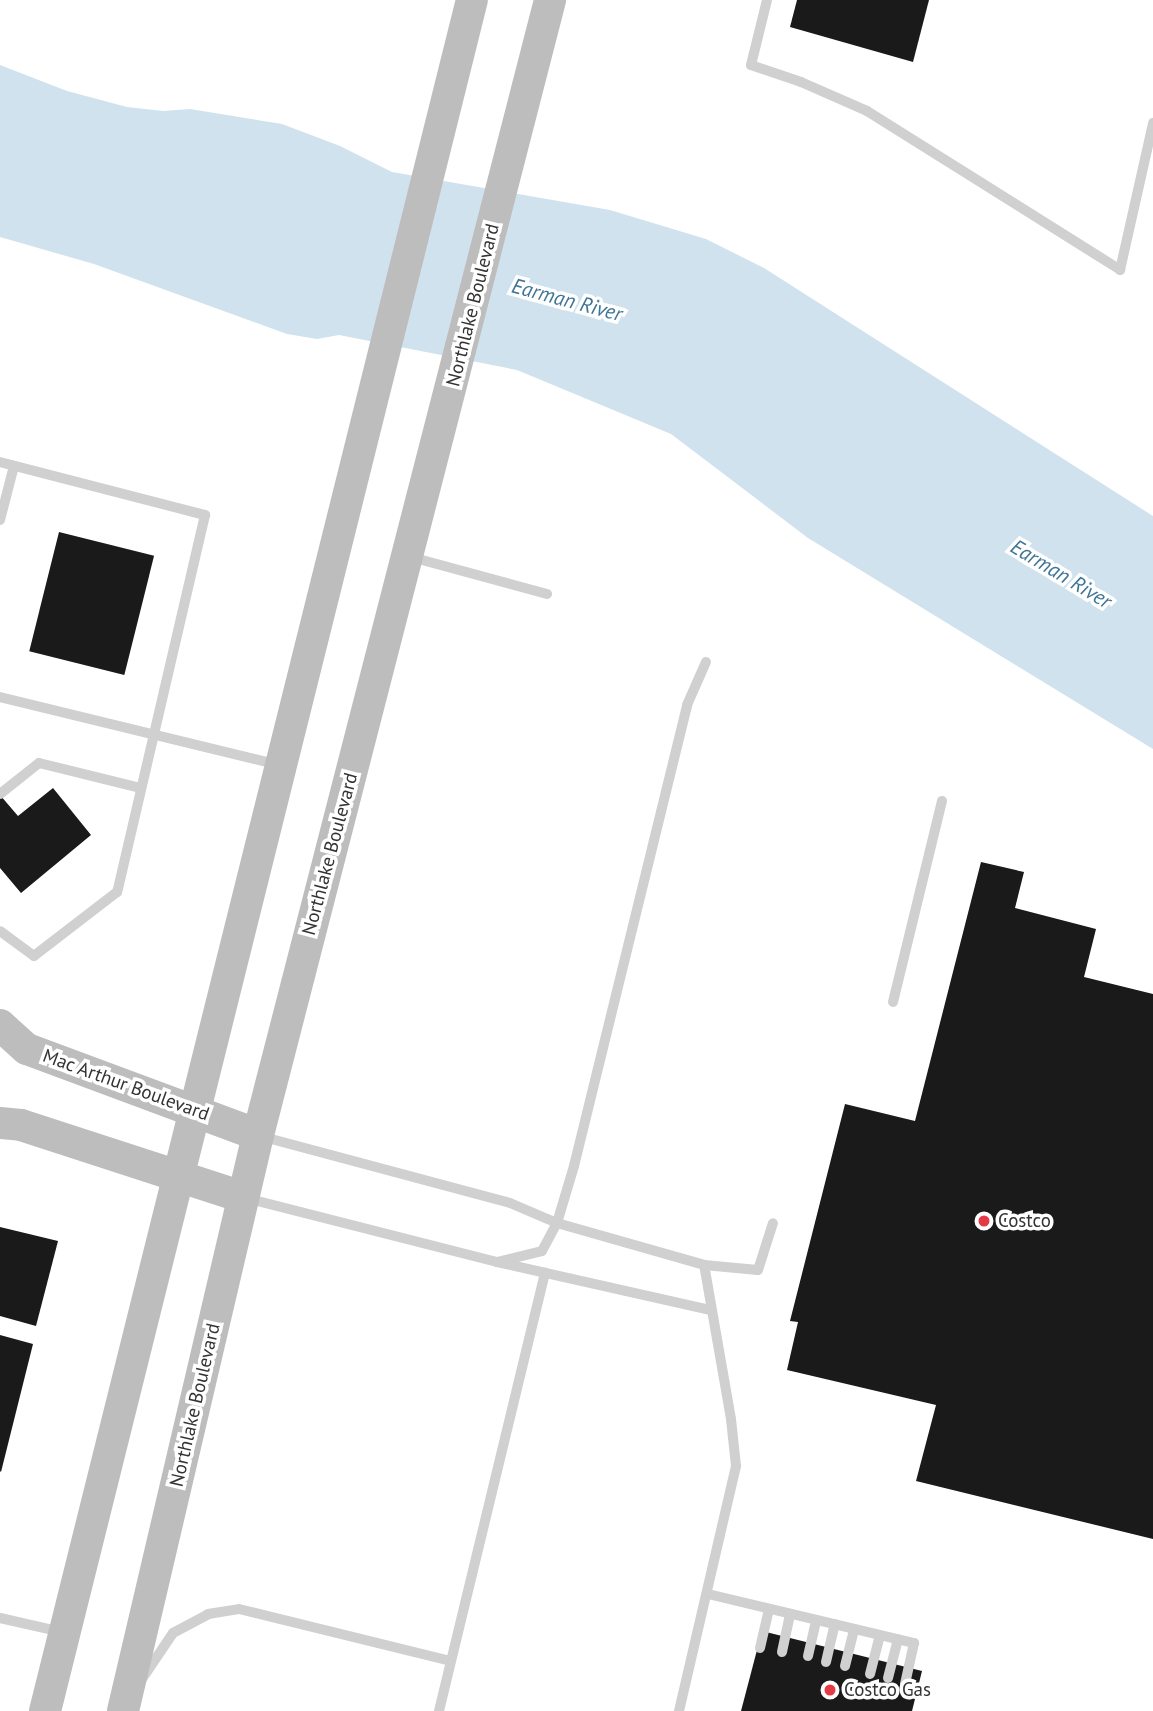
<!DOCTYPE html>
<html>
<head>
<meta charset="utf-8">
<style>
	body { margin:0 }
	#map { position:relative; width:1153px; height:1711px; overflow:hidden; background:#fff; font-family:"PT Sans",sans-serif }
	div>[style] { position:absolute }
	.water>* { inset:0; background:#cfe2ee }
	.building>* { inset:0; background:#1a1a1a; transform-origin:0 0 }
	.lane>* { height:10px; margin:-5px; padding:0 5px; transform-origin:5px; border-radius:5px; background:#d0d0d0 }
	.secondary>* { height:32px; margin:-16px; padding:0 16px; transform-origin:16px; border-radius:16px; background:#bdbdbd }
	.dots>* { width:19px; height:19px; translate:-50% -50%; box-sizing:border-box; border:4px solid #fff; border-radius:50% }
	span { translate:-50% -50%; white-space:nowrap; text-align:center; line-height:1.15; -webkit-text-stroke:7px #fff; paint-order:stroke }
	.street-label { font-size:19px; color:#333 }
	.poi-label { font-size:19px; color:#333 }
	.left { translate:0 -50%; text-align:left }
	.water-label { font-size:21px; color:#3f7597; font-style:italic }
</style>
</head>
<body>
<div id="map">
	<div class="water">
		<i style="clip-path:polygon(0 65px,67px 91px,127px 107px,163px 111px,190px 109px,282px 124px,340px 146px,392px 172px,610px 210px,706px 239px,764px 268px,1153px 516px,1153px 749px,808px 538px,671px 434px,517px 370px,339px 335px,317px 339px,287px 334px,94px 264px,0 237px)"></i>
	</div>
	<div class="building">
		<i style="clip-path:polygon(797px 0,929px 0,913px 62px,790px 27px)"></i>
		<i style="left:59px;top:532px;width:98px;height:123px;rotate:14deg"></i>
		<i style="clip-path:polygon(53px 788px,91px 835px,21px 893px,0 868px,0 795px,18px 816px)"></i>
		<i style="clip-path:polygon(981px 862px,1024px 872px,1015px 908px,1096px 929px,1084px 977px,1153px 994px,1153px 1539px,916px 1481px,936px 1405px,787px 1370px,798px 1322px,790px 1321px,845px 1104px,915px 1121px)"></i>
		<i style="clip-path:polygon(0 1227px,58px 1241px,36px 1326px,0 1316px)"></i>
		<i style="clip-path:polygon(0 1335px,33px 1344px,1px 1472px,0 1471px)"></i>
		<i style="clip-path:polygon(762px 1631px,922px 1671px,912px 1711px,741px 1711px)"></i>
	</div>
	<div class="lane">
		<i style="left:767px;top:0;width:67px;rotate:103.8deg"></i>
		<i style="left:751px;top:65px;width:53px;rotate:18.8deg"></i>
		<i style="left:801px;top:82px;width:72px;rotate:23.7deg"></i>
		<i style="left:867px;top:111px;width:299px;rotate:32.1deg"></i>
		<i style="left:1120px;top:270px;width:151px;rotate:-77.3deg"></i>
		<i style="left:0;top:462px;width:212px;rotate:14.5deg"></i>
		<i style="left:205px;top:515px;width:387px;rotate:103.1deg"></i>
		<i style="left:117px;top:892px;width:105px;rotate:142.4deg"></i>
		<i style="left:34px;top:956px;width:42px;rotate:-143.7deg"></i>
		<i style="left:0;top:520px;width:56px;rotate:-75.5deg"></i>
		<i style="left:411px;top:557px;width:141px;rotate:15.2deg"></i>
		<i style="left:0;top:697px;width:288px;rotate:13.7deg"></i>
		<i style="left:0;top:794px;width:50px;rotate:-38.5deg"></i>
		<i style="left:39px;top:763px;width:105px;rotate:13.8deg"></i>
		<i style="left:893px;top:1002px;width:207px;rotate:-76.3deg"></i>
		<i style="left:260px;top:1136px;width:259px;rotate:15deg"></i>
		<i style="left:510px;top:1203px;width:51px;rotate:23.1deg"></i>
		<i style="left:557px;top:1223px;width:153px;rotate:15.9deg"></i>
		<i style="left:704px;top:1265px;width:54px;rotate:5.3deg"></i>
		<i style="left:758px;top:1270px;width:49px;rotate:-72.3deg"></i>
		<i style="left:246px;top:1198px;width:259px;rotate:14.3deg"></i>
		<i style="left:497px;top:1262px;width:218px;rotate:12.7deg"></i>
		<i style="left:497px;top:1262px;width:46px;rotate:-13.7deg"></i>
		<i style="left:542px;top:1251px;width:32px;rotate:-62deg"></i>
		<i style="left:557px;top:1223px;width:59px;rotate:-73.4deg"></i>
		<i style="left:574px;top:1166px;width:475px;rotate:-76.2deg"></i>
		<i style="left:687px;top:705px;width:47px;rotate:-66.2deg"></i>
		<i style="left:708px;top:1594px;width:212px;rotate:13.4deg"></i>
		<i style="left:914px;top:1643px;width:42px;rotate:102.4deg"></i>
		<i style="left:0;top:1618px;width:64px;rotate:12.7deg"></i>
		<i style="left:760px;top:1648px;width:40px;rotate:-77deg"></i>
		<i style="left:782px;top:1652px;width:39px;rotate:-78deg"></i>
		<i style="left:808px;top:1656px;width:37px;rotate:-77deg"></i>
		<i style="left:826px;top:1662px;width:39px;rotate:-77deg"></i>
		<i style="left:845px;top:1666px;width:38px;rotate:-76deg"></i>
		<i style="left:870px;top:1674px;width:40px;rotate:-75.6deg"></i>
		<i style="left:888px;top:1678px;width:40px;rotate:-75.6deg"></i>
		<i style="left:142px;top:1679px;width:55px;rotate:-56deg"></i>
		<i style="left:173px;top:1633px;width:40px;rotate:-28deg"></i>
		<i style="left:208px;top:1614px;width:31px;rotate:-9deg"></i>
		<i style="left:239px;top:1609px;width:218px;rotate:13.8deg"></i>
		<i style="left:439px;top:1711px;width:451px;rotate:-76.4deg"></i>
		<i style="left:679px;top:1711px;width:252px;rotate:-76.9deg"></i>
		<i style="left:736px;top:1466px;width:47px;rotate:-96.1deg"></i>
		<i style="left:731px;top:1419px;width:156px;rotate:-99.9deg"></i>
	</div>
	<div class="secondary">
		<i style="left:0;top:1025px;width:36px;rotate:42deg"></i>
		<i style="left:27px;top:1049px;width:246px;rotate:20.4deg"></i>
		<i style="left:0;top:1123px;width:21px;rotate:5deg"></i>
		<i style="left:21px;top:1125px;width:233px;rotate:18deg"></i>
		<i style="left:45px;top:1711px;width:1763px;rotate:-75.99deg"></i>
		<i style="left:123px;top:1711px;width:592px;rotate:-76.81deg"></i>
		<i style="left:258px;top:1135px;width:1172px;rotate:-75.57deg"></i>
	</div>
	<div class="dots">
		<i style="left:984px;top:1221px;background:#e63946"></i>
		<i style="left:830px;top:1690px;background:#e63946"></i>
	</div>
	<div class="street-label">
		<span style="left:473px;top:305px;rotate:-76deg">Northlake Boulevard</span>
		<span style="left:330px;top:854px;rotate:-75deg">Northlake Boulevard</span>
		<span style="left:126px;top:1085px;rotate:20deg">Mac Arthur Boulevard</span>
		<span style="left:195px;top:1405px;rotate:-77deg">Northlake Boulevard</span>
	</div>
	<div class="poi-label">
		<span class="left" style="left:998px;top:1221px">Costco</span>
		<span class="left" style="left:844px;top:1690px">Costco Gas</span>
	</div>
	<div class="water-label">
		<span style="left:567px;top:300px;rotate:15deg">Earman River</span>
		<span style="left:1061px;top:574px;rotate:31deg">Earman River</span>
	</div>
</div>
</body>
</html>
